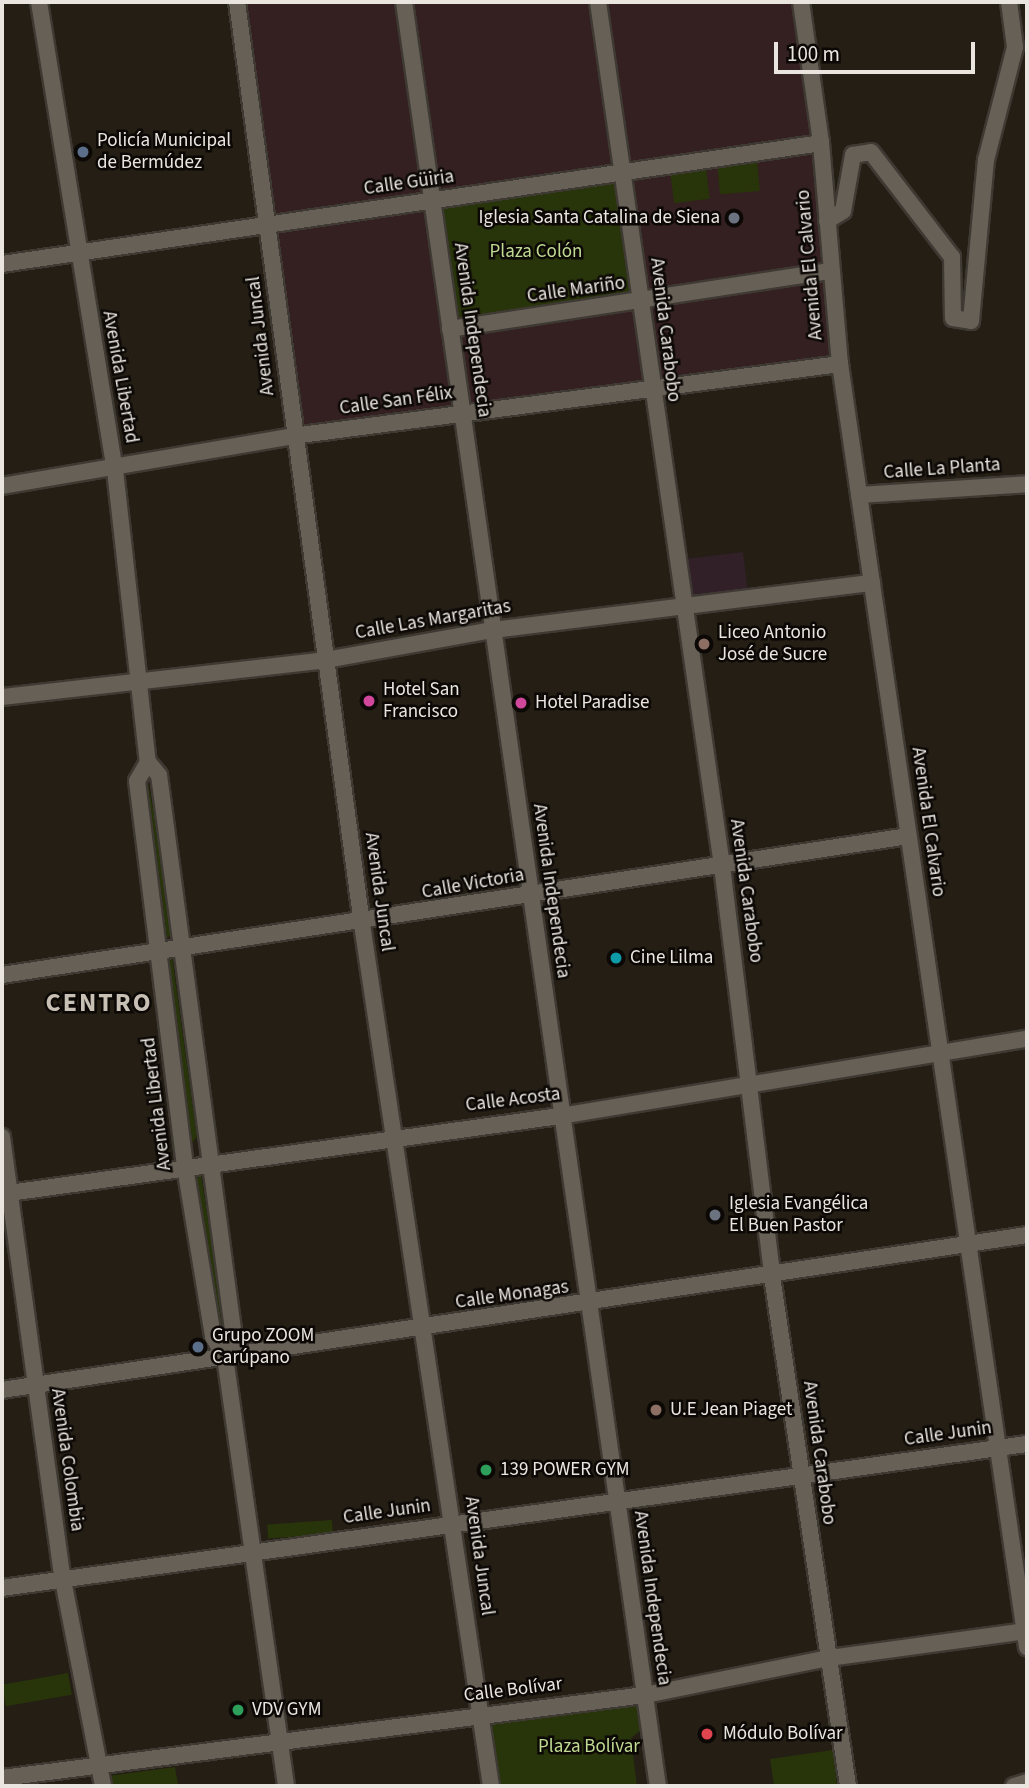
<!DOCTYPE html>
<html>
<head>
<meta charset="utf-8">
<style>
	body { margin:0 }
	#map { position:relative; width:1029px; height:1788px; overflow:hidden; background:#241e15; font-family:"Source Sans 3",sans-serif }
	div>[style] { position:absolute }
	.commercial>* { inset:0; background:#342020 }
	.education>* { inset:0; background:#322028; transform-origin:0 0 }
	.green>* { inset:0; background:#28340a; transform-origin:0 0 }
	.roads { filter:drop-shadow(2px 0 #3e3933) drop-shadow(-2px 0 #3e3933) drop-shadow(0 2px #3e3933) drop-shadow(0 -2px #3e3933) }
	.minor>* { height:16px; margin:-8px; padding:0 8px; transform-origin:8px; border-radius:8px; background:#676056 }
	.dots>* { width:19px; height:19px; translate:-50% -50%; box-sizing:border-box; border:4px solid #0b0805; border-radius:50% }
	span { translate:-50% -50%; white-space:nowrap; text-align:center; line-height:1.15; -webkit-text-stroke:5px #0b0805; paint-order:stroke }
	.poi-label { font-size:19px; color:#eae5df }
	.left { translate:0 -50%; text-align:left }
	.right { translate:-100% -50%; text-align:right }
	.street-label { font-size:19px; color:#eae5df }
	.park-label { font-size:19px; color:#c0da92 }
	.district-label { font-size:26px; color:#c8c0b4; font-weight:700; letter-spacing:2px }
	.frame { position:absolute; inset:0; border:4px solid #eae5df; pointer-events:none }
	.scale { position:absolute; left:774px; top:42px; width:201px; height:32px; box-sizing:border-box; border:4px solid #eae5df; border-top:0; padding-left:9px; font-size:21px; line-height:24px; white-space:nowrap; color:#eae5df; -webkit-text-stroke:5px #0b0805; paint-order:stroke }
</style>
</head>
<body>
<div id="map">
	<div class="commercial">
		<i style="clip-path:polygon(237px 2px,801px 2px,840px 364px,293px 436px)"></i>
	</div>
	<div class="education">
		<i style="left:743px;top:552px;width:39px;height:56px;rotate:83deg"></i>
	</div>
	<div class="green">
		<i style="left:757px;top:159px;width:32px;height:40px;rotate:85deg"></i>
		<i style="left:706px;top:168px;width:31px;height:36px;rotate:83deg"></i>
		<i style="left:617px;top:181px;width:119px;height:179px;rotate:83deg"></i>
		<i style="clip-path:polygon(146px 773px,165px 869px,172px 934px,167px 938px)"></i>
		<i style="clip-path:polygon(172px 957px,197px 1137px,191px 1144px,168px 966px)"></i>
		<i style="clip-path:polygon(201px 1175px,226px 1334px,222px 1340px,194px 1180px)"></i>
		<i style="left:332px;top:1520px;width:14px;height:65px;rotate:86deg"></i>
		<i style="left:68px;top:1673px;width:22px;height:67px;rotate:80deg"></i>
		<i style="clip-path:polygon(643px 1703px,646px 1726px,631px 1738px,637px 1786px,498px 1786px,487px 1718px)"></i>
		<i style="clip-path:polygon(833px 1750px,837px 1786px,774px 1786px,770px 1759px)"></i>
		<i style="clip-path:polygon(175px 1767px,178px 1784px,110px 1786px,108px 1776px)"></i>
	</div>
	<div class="roads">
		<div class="minor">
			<i style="left:39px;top:2px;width:474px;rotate:80.8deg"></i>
			<i style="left:115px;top:470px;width:294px;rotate:83.6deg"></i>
			<i style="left:148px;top:762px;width:17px;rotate:50deg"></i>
			<i style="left:159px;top:775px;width:567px;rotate:82.4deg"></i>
			<i style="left:234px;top:1337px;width:22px;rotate:114deg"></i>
			<i style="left:237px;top:2px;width:930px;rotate:82.28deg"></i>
			<i style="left:362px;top:924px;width:872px;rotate:81.49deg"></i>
			<i style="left:404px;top:2px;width:1802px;rotate:81.9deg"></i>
			<i style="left:598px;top:2px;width:873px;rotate:81.83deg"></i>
			<i style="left:722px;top:866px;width:413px;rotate:83deg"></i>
			<i style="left:772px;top:1276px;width:516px;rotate:81.52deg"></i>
			<i style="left:801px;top:2px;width:142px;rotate:81.9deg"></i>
			<i style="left:821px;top:143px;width:222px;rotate:85.1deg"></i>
			<i style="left:840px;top:364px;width:1297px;rotate:81.71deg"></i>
			<i style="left:827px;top:221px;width:19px;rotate:-32deg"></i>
			<i style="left:843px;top:211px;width:57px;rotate:-79.9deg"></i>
			<i style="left:853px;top:155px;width:18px;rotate:-9deg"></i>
			<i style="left:871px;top:152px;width:133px;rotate:52.4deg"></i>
			<i style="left:952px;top:257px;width:61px;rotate:89.1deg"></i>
			<i style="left:953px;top:318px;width:18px;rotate:9deg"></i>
			<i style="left:971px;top:321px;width:162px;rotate:-84.7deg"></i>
			<i style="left:986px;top:160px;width:117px;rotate:-75.6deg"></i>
			<i style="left:1015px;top:47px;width:45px;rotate:-97.6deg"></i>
			<i style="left:2px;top:264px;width:828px;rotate:-8.4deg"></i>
			<i style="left:450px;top:329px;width:385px;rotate:-8.7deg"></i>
			<i style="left:2px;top:486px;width:295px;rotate:-9.7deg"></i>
			<i style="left:293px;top:436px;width:552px;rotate:-7.5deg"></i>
			<i style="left:859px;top:495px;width:168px;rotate:-3.7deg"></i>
			<i style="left:2px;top:697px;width:326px;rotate:-6.5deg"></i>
			<i style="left:326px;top:660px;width:170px;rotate:-10.2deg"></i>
			<i style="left:493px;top:630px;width:382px;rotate:-7.1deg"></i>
			<i style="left:148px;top:762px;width:22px;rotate:120deg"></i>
			<i style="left:137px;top:781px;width:389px;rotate:82.9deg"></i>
			<i style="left:185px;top:1167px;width:172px;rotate:80.6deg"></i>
			<i style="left:213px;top:1337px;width:23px;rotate:59deg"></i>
			<i style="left:225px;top:1357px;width:433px;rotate:81.9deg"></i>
			<i style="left:2px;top:975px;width:917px;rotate:-8.72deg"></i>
			<i style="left:2px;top:1137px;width:447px;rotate:82.2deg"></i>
			<i style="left:63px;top:1580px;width:210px;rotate:79deg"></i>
			<i style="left:2px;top:1194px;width:563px;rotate:-7.96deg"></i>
			<i style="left:560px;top:1116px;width:473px;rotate:-9.4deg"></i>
			<i style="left:2px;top:1390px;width:1037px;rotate:-8.6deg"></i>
			<i style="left:2px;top:1588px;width:1035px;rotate:-8deg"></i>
			<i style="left:2px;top:1778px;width:648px;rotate:-7.36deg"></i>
			<i style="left:645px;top:1695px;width:188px;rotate:-11.4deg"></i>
			<i style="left:829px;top:1658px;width:200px;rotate:-7.8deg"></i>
			<i style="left:1014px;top:1786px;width:14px;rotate:-17deg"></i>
		</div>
	</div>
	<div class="dots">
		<i style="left:83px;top:152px;background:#5c6f8a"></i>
		<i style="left:734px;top:218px;background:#6b7280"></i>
		<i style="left:704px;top:644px;background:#8d6e63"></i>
		<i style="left:369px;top:701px;background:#d1479c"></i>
		<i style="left:521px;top:703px;background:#d1479c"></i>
		<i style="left:616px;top:958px;background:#0f9aa8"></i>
		<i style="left:715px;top:1215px;background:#6b7280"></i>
		<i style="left:198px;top:1347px;background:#5c6f8a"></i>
		<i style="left:656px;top:1410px;background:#8d6e63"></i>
		<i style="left:486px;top:1470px;background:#2e9e5b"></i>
		<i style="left:238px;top:1710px;background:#2e9e5b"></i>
		<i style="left:707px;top:1734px;background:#e0444e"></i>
	</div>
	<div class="poi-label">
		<span class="left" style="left:97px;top:152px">Policía Municipal<br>de Bermúdez</span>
		<span class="right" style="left:720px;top:218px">Iglesia Santa Catalina de Siena</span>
		<span class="left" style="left:718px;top:644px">Liceo Antonio<br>José de Sucre</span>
		<span class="left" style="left:383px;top:701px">Hotel San<br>Francisco</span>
		<span class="left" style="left:535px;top:703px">Hotel Paradise</span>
		<span class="left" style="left:630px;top:958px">Cine Lilma</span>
		<span class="left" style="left:729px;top:1215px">Iglesia Evangélica<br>El Buen Pastor</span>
		<span class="left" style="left:212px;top:1347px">Grupo ZOOM<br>Carúpano</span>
		<span class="left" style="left:670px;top:1410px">U.E Jean Piaget</span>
		<span class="left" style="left:500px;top:1470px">139 POWER GYM</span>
		<span class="left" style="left:252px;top:1710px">VDV GYM</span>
		<span class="left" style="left:723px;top:1734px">Módulo Bolívar</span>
	</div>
	<div class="street-label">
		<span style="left:409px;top:183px;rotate:-8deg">Calle Güiria</span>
		<span style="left:810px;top:265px;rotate:-95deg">Avenida El Calvario</span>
		<span style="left:576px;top:290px;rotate:-8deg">Calle Mariño</span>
		<span style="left:472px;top:330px;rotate:82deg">Avenida Independecia</span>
		<span style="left:665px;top:330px;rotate:83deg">Avenida Carabobo</span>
		<span style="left:261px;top:336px;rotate:-97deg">Avenida Juncal</span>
		<span style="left:120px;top:377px;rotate:80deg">Avenida Libertad</span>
		<span style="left:396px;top:401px;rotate:-8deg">Calle San Félix</span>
		<span style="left:942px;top:469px;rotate:-4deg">Calle La Planta</span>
		<span style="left:433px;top:620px;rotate:-10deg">Calle Las Margaritas</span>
		<span style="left:928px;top:822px;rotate:82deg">Avenida El Calvario</span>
		<span style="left:473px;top:884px;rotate:-10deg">Calle Victoria</span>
		<span style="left:551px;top:891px;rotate:82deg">Avenida Independecia</span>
		<span style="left:746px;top:891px;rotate:82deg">Avenida Carabobo</span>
		<span style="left:379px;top:892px;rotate:82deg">Avenida Juncal</span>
		<span style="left:513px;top:1100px;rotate:-7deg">Calle Acosta</span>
		<span style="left:157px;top:1104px;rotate:-97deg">Avenida Libertad</span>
		<span style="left:512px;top:1295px;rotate:-8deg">Calle Monagas</span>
		<span style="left:948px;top:1434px;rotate:-8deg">Calle Junin</span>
		<span style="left:819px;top:1453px;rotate:82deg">Avenida Carabobo</span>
		<span style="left:67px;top:1460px;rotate:82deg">Avenida Colombia</span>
		<span style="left:387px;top:1512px;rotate:-8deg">Calle Junin</span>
		<span style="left:479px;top:1556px;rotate:82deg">Avenida Juncal</span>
		<span style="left:652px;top:1598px;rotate:82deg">Avenida Independecia</span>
		<span style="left:513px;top:1690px;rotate:-7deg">Calle Bolívar</span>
	</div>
	<div class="park-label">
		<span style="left:536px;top:252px">Plaza Colón</span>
		<span style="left:589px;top:1747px">Plaza Bolívar</span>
	</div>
	<div class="district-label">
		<span style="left:99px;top:1003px">CENTRO</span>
	</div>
	<div class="frame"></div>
	<div class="scale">100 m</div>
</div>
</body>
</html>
